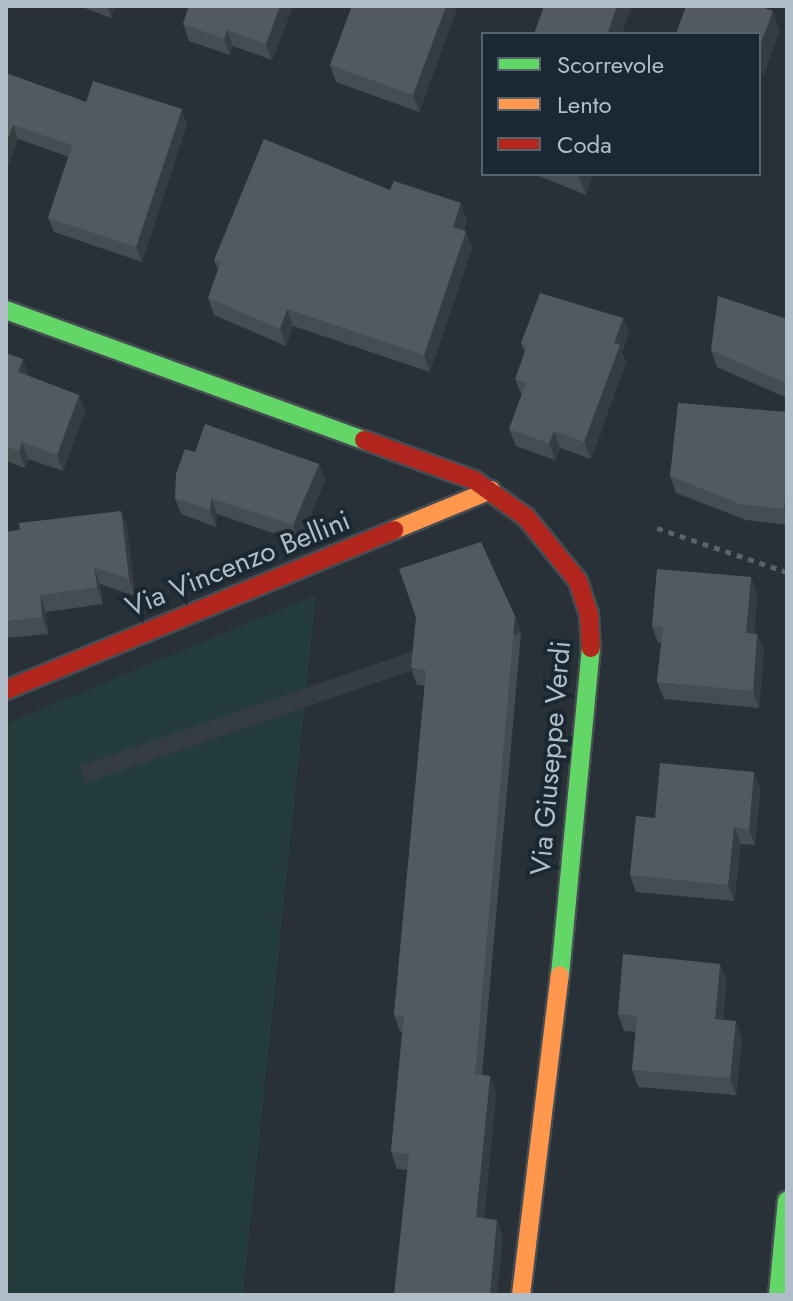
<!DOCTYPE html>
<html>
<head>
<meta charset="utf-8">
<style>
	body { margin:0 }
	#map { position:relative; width:793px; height:1301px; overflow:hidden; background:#283137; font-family:Jost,sans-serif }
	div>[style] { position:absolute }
	.green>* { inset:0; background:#253c3c }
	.path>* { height:5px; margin-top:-2.5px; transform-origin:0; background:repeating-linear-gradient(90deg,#5b6368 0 6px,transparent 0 12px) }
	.roads { filter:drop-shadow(2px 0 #464d52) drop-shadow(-2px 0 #464d52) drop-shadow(0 2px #464d52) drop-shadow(0 -2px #464d52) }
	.fast>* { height:18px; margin:-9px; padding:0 9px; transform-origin:9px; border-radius:9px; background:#63d668 }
	.slow>* { height:18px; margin:-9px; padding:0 9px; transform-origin:9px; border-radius:9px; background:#ff974d }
	.jam>* { height:18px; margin:-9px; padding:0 9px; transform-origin:9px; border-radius:9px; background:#b3261e }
	.wall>* { inset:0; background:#454d53 }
	.shaded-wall>* { inset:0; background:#353d42; transform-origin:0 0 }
	.building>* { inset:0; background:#515a60 }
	span { translate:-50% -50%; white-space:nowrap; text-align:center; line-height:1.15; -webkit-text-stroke:8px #1b2832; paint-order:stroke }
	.street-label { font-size:28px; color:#b1bec9 }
	.frame { position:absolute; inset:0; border:8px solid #b1bec9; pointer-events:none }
	.legend { position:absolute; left:481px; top:32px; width:280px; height:144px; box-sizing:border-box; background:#1b2832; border:2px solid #57646e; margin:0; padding:10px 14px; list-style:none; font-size:24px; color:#b1bec9 }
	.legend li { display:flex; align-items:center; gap:16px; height:40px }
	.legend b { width:40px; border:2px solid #57646e }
</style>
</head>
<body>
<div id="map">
	<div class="green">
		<i style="clip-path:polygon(316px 595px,243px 1295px,6px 1295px,6px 724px)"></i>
	</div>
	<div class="path">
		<i style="left:657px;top:528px;width:137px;rotate:18.7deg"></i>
	</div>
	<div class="roads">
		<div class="fast">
			<i style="left:6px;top:310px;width:381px;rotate:20deg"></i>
			<i style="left:560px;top:975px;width:328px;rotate:-84.6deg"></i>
			<i style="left:778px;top:1295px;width:95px;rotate:-84.6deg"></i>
		</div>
		<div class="slow">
			<i style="left:394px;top:530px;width:105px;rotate:-22.4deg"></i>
			<i style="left:521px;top:1295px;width:322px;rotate:-83.1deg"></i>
		</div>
		<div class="jam">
			<i style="left:364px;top:440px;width:117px;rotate:20deg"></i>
			<i style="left:474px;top:480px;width:64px;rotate:35.4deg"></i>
			<i style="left:526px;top:517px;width:82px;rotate:50.9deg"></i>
			<i style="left:578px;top:581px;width:35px;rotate:72deg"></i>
			<i style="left:589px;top:614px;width:34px;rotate:87deg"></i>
			<i style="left:6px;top:690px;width:420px;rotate:-22.4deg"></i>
		</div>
	</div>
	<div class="wall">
		<i style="clip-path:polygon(79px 6px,115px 6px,111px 18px)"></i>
		<i style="clip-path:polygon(189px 6px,293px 6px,272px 60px,233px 46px,230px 55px,189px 41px,183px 24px)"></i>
		<i style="clip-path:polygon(352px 6px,458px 6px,419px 112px,336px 82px,330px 65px)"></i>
		<i style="clip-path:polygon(6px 73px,86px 102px,187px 124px,142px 262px,54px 232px,48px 218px,69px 157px,18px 139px,6px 172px)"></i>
		<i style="clip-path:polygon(534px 174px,593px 174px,586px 195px)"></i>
		<i style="clip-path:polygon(390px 190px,467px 220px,464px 230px,472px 248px,430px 372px,293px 326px,286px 346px,214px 315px,208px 298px,218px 270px,214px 260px)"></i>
		<i style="clip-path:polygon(623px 318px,629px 334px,622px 352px,626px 362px,591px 459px,560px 448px,555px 460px,516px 446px,509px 429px,522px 396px,515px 379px,525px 353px,521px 343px)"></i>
		<i style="clip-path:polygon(787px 319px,787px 398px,717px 367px,711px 350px)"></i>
		<i style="clip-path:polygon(6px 353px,29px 376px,79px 395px,85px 412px,63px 471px,28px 459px,25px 468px,6px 461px)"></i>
		<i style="clip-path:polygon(787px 412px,787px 525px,746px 520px,676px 493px,670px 476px)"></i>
		<i style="clip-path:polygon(195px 452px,319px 464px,325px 480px,299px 542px,217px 514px,216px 527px,181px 514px,175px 498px)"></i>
		<i style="clip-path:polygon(121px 511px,127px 527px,135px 596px,100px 584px,103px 604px,46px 612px,48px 634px,6px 638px,6px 532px)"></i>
		<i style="clip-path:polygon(751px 577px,757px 594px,754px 634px,757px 634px,764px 651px,759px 708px,664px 699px,657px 682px,661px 643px,658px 643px,652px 626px)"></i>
		<i style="clip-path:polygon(515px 616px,521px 633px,482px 1075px,490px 1076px,496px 1092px,484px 1218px,503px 1236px,408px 1170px,397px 1169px,391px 1152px,402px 1032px,400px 1032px,394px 1015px,425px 686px,417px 685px,411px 668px)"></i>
		<i style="clip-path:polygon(754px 772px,760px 789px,755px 845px,741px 844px,734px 901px,636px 892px,630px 875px,655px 818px)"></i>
		<i style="clip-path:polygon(720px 964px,726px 980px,723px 1020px,742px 1038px,736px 1095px,638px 1087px,632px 1070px,636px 1032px,624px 1031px,618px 1014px)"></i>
	</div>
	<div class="shaded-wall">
		<i style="clip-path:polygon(107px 6px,115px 6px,111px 18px)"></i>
		<i style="clip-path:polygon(280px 6px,293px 6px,272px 60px,266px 44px)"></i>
		<i style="clip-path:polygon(446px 6px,458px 6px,419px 112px,413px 95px)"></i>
		<i style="clip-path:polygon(617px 6px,632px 6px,622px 34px,608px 34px)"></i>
		<i style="clip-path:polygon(773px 11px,780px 31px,763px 77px,759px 66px,759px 48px)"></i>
		<i style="clip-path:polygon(227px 30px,233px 46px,230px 55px,224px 39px)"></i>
		<i style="clip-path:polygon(182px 109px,187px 124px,142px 262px,136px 247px)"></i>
		<i style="clip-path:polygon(13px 125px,18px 139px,6px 172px,6px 143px)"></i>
		<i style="clip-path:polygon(579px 174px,593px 174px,586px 195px,578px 175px)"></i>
		<i style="clip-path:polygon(461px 203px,467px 220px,459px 243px,453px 227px)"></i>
		<i style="clip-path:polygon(466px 231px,472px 248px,430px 372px,424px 355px)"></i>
		<i style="clip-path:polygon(287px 309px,293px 326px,286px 346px,280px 329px)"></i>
		<i style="clip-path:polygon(623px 318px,629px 334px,622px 352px,626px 362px,591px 459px,584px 442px,614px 343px)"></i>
		<i style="clip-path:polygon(23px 359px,29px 376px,24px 389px,18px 372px)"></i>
		<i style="clip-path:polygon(79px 395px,85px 412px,63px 471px,57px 455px)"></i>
		<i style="clip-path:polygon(554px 431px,560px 448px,555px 460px,549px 443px)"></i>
		<i style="clip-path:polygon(22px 442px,28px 459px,25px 468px,19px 451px)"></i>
		<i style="clip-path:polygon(319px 464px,325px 480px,299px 542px,293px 525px)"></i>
		<i style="clip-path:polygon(787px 480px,787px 516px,784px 509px)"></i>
		<i style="clip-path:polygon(211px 498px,217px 514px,216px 527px,210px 510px)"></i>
		<i style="clip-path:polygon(121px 511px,127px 527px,135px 596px,129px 579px)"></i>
		<i style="clip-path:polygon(94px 567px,100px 584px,103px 604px,97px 587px)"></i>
		<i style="clip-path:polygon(751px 577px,757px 594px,752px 650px,746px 633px)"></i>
		<i style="clip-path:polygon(40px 595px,46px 612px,48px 634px,42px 617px)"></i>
		<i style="left:515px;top:616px;width:18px;height:460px;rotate:71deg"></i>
		<i style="clip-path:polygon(757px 634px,764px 651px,759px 708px,753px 691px)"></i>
		<i style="clip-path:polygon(754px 772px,760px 789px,755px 845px,749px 829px)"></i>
		<i style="clip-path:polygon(734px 827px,741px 844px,734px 901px,728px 885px)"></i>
		<i style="clip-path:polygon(720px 964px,726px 980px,721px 1036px,715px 1019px)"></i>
		<i style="clip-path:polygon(736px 1021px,742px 1038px,736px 1095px,730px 1078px)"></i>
		<i style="clip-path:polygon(490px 1076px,496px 1092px,483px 1234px,476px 1217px)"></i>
		<i style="clip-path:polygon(497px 1220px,503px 1236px,497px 1295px,490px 1295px)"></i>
	</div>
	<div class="building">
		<i style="clip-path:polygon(189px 6px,280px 6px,266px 44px,227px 30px,224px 39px,183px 24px)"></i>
		<i style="clip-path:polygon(352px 6px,446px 6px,413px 95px,330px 65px)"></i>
		<i style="clip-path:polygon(544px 6px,617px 6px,608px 33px,612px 34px,534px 34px)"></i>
		<i style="clip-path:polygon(686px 6px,759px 6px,773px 11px,759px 48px,759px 34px,676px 34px)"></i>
		<i style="clip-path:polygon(6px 73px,86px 102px,93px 81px,182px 109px,136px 247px,48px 218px,72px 145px,13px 125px,6px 143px)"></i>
		<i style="clip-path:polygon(264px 139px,390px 190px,394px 181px,461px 203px,453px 227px,466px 231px,424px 355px,287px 309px,280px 329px,208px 298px,221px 262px,214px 260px)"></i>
		<i style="clip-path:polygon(540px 293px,623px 318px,614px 343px,620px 345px,584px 442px,554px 431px,549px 443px,509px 429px,526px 383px,515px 379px,527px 346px,521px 343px)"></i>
		<i style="clip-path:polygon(718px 296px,787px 319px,787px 384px,711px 350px)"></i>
		<i style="clip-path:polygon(6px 353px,23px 359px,18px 372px,79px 395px,57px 455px,22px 442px,19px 451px,6px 446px)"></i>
		<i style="clip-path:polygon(678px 403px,787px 412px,787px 480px,784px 509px,740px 504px,670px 476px)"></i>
		<i style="clip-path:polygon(205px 424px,319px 464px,293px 525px,211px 498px,210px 510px,175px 498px,176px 474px,185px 449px,195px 452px)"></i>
		<i style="clip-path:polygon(121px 511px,129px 579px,94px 567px,97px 587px,40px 595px,42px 617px,6px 621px,6px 532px,20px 530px,19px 523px)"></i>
		<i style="clip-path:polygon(481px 542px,515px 616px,475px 1074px,490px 1076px,476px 1217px,497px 1220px,490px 1295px,394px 1295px,409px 1154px,391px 1152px,404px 1016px,394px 1015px,426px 670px,411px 668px,416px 617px,399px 569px)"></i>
		<i style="clip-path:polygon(657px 569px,751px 577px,746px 633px,757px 634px,753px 691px,657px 682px,663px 627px,652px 626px)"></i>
		<i style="clip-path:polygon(660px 763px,754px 772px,749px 829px,734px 827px,728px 885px,630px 875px,636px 816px,655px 818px)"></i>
		<i style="clip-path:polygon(623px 954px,720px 964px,715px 1019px,736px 1021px,730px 1078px,632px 1070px,637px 1016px,618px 1014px)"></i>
	</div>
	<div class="street-label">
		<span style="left:238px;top:564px;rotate:-22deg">Via Vincenzo Bellini</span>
		<span style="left:551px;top:758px;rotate:-85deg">Via Giuseppe Verdi</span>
	</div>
	<div class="frame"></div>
	<ul class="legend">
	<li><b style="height:10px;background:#63d668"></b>Scorrevole</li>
	<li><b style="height:10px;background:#ff974d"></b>Lento</li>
	<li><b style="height:10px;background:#b3261e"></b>Coda</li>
	</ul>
</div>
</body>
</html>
